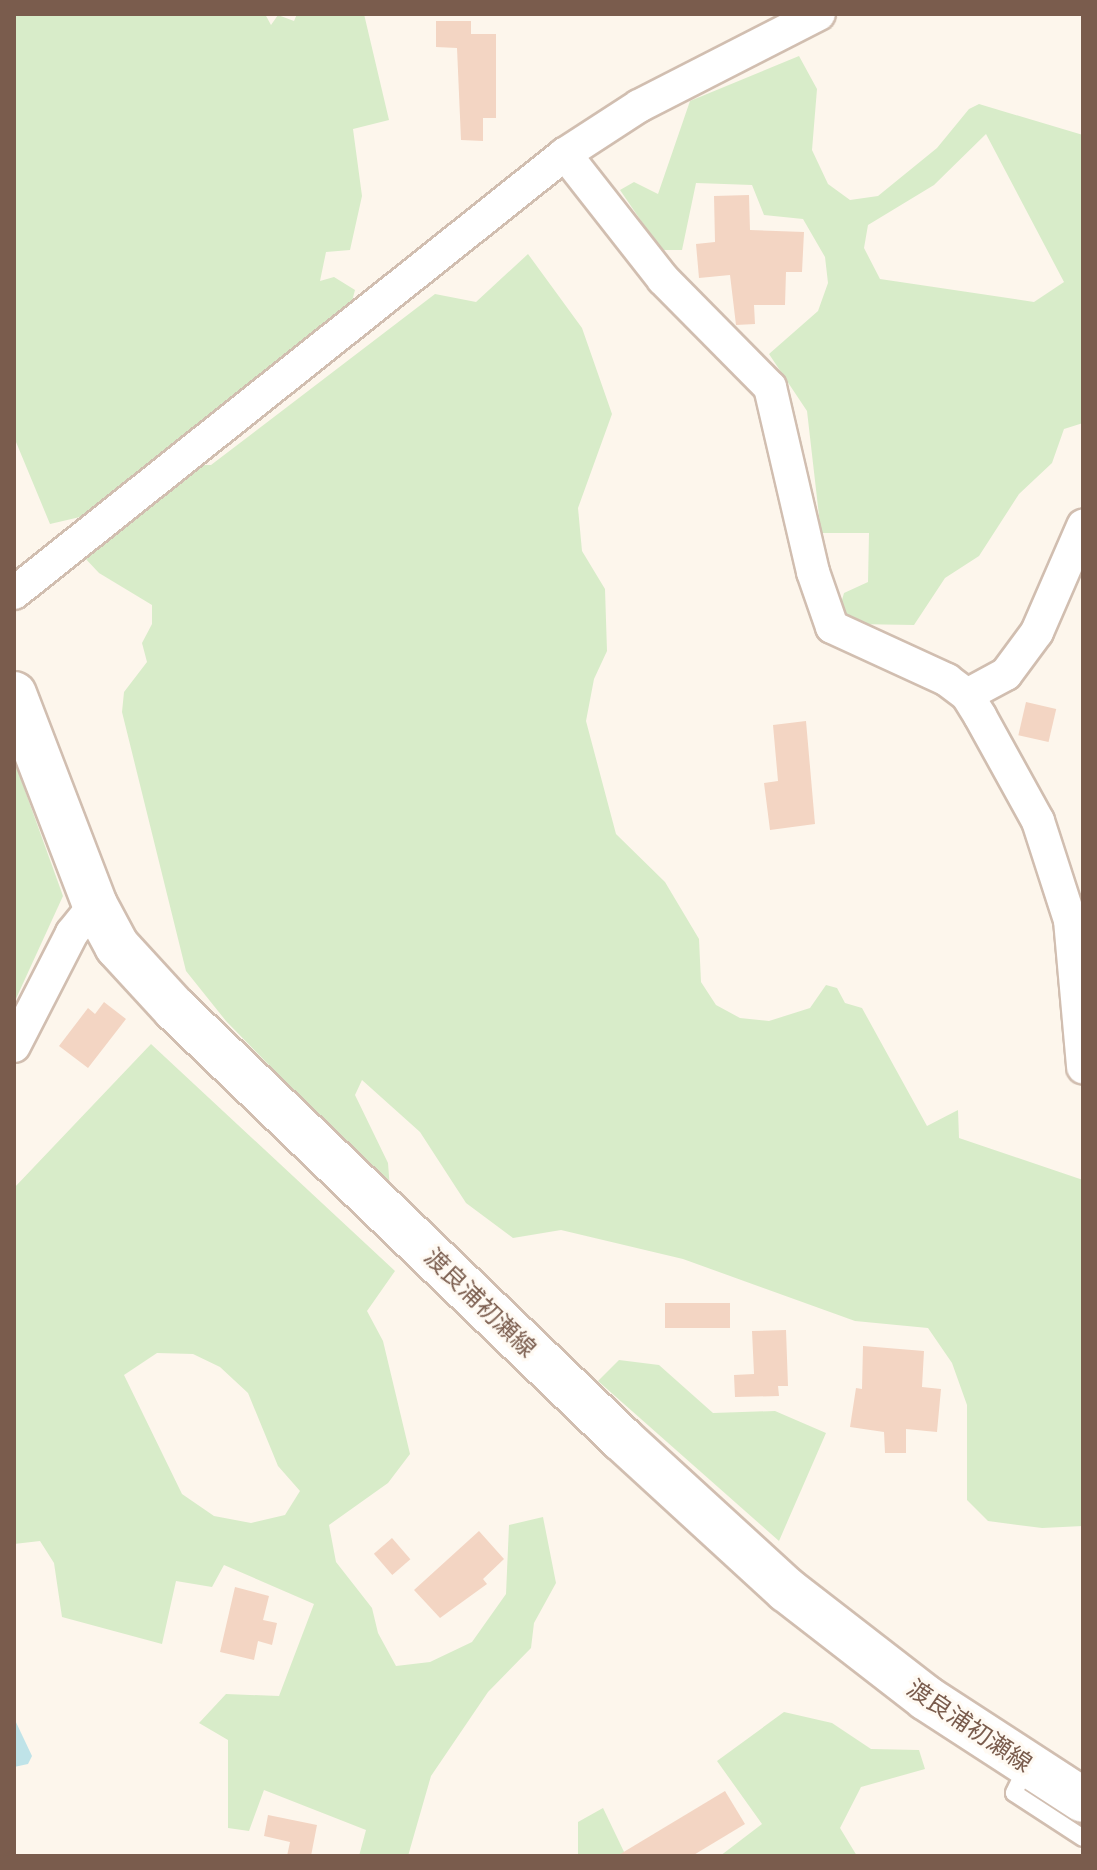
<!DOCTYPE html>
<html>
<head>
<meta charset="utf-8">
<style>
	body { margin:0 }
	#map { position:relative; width:1097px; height:1870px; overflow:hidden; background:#fdf6ec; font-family:"Open Sans","Noto Sans JP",sans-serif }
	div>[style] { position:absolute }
	.green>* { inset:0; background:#d8ecc9 }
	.water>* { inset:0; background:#bfe3e8 }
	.building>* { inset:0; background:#f3d5c3; transform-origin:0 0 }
	.roads { filter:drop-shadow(2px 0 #d1beb0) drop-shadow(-2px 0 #d1beb0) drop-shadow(0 2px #d1beb0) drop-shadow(0 -2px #d1beb0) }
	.service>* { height:16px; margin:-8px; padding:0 8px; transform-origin:8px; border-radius:8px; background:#fff }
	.minor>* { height:32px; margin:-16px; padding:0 16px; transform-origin:16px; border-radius:16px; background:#fff }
	.secondary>* { height:44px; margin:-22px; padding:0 22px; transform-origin:22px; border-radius:22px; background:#fff }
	span { translate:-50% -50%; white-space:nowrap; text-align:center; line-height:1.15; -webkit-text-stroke:6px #fffaf3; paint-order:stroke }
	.street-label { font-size:24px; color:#7a5c4d }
	.frame { position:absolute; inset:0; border:16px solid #7a5c4d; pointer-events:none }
</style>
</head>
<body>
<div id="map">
	<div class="green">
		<i style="clip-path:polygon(14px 14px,265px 14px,271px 25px,278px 15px,294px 21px,297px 14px,364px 14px,389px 120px,353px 129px,362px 196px,350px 250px,326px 252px,320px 281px,334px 277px,355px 290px,351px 305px,80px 517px,50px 524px,16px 442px)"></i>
		<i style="clip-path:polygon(evenodd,799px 56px,817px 89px,812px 150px,828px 184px,850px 200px,878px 196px,937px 148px,969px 109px,979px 104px,1083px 135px,1083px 423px,1064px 429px,1052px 463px,1019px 494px,979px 556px,945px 578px,914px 625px,854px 624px,840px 607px,844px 593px,868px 582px,869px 533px,821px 533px,807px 411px,769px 354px,818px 311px,828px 283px,825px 257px,803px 219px,764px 215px,752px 185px,696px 183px,682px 250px,661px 250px,620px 190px,634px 182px,658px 194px,690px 101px,799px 56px,986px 134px,1064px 282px,1034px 302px,880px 279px,864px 248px,868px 225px,934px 185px,986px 134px)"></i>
		<i style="clip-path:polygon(528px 254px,582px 328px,612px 414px,578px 508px,582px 551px,605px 589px,607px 651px,594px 679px,586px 721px,616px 834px,665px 882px,699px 939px,701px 982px,716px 1005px,740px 1018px,769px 1021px,810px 1008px,826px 985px,837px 988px,845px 1003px,862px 1008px,927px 1126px,958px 1110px,959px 1138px,1083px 1180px,1083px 1526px,1042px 1528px,988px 1521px,967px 1500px,967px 1405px,952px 1363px,928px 1328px,855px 1321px,683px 1259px,561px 1230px,513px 1238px,466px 1203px,420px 1132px,362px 1080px,355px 1095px,388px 1163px,390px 1189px,226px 1021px,186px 971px,122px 712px,124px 692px,147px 662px,142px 643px,152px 624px,152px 605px,99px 573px,83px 556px,193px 465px,211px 465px,435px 294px,476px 302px)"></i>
		<i style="clip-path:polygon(14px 760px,63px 896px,14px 1003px)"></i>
		<i style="clip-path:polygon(evenodd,151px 1044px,395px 1271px,367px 1311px,383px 1341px,410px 1454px,388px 1483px,329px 1525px,336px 1562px,372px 1608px,378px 1633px,396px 1666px,430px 1662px,472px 1642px,506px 1594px,509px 1525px,543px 1517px,556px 1583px,534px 1623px,531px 1648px,488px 1692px,431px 1776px,408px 1856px,359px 1856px,366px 1830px,264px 1790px,249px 1831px,228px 1828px,228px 1740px,199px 1723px,226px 1694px,279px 1696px,314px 1604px,224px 1565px,212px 1587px,176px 1581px,162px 1644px,62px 1617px,54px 1563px,40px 1541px,14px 1544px,14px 1188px,151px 1044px,157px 1353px,193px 1354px,220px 1367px,248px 1393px,278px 1466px,300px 1491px,285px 1515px,251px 1523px,214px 1516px,182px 1494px,124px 1375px,157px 1353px)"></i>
		<i style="clip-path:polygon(619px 1360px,659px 1365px,713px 1413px,775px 1411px,826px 1433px,779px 1541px,598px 1381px)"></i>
		<i style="clip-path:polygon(784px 1712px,832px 1723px,871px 1749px,919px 1750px,925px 1769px,861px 1787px,840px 1828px,857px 1856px,720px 1856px,762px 1824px,717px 1761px)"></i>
		<i style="clip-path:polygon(603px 1808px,626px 1856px,578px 1856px,578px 1822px)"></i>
	</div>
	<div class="water">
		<i style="clip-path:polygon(14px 1718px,32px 1756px,28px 1764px,14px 1767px)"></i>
	</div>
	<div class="building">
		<i style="clip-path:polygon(436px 21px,471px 21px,471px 34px,496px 34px,496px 118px,483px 118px,483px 141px,461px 140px,457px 48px,436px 47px)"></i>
		<i style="clip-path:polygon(749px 195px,750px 230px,804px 232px,802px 272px,786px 272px,785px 305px,754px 305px,755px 324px,736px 325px,730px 275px,699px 278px,696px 244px,715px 242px,714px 196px)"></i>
		<i style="left:1026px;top:702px;width:31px;height:34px;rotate:13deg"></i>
		<i style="clip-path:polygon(806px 721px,815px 824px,770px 830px,764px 783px,778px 781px,773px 725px)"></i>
		<i style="clip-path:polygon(104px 1002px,126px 1019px,88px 1068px,59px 1046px,88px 1008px,95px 1014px)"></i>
		<i style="left:730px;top:1303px;width:25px;height:65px;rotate:90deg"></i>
		<i style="clip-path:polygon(786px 1330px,788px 1386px,778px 1386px,779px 1396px,735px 1397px,734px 1375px,754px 1374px,752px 1331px)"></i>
		<i style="clip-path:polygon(863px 1346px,924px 1351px,922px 1387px,941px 1389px,937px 1432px,906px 1429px,906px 1453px,885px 1453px,884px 1432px,850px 1427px,856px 1388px,862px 1389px)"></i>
		<i style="clip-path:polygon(479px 1531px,504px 1559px,483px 1579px,487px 1584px,440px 1618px,414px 1590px)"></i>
		<i style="left:392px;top:1538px;width:28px;height:24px;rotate:49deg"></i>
		<i style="clip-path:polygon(235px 1587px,269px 1596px,263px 1620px,277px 1623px,272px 1645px,258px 1641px,254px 1660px,220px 1652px)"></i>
		<i style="clip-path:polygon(725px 1791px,745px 1824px,692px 1856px,617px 1856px)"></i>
		<i style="clip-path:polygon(268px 1815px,317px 1825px,311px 1856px,287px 1856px,290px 1842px,264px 1836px)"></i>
	</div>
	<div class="roads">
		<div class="service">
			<i style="left:1028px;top:1764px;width:32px;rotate:116deg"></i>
			<i style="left:1014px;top:1793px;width:82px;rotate:33.1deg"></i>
		</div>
		<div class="minor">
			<i style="left:565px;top:154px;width:159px;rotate:51.9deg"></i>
			<i style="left:663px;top:279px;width:152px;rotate:45.3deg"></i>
			<i style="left:770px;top:387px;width:190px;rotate:76.9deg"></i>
			<i style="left:813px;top:572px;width:58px;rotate:70.9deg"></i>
			<i style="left:832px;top:627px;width:127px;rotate:24.7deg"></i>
			<i style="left:947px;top:680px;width:25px;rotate:37deg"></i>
			<i style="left:967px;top:695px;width:25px;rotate:58deg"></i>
			<i style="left:980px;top:716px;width:120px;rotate:61.1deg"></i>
			<i style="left:1038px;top:821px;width:104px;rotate:72.1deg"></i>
			<i style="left:1070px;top:920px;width:148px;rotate:84.9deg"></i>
			<i style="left:14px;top:593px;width:705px;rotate:-38.55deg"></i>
			<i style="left:565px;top:154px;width:88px;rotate:-33deg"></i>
			<i style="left:639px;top:106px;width:202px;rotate:-27.1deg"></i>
			<i style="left:967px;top:695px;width:44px;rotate:-28.3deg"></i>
			<i style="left:1006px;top:674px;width:52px;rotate:-53.6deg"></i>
			<i style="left:1037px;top:632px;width:116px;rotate:-66.5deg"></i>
			<i style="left:14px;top:1046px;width:127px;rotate:-62.8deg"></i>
			<i style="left:72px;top:933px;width:36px;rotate:-51deg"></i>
		</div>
		<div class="secondary">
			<i style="left:14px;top:694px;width:226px;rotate:69deg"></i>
			<i style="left:95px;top:905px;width:47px;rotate:61.8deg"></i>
			<i style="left:117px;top:946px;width:86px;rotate:47.4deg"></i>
			<i style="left:175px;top:1009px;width:620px;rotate:43.89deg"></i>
			<i style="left:622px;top:1439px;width:224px;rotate:42.5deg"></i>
			<i style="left:787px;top:1590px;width:176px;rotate:37.8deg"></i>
			<i style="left:926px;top:1698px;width:187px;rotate:33deg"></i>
		</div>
	</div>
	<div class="street-label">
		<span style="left:481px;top:1302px;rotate:44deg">渡良浦初瀬線</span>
		<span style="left:970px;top:1725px;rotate:34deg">渡良浦初瀬線</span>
	</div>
	<div class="frame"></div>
</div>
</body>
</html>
